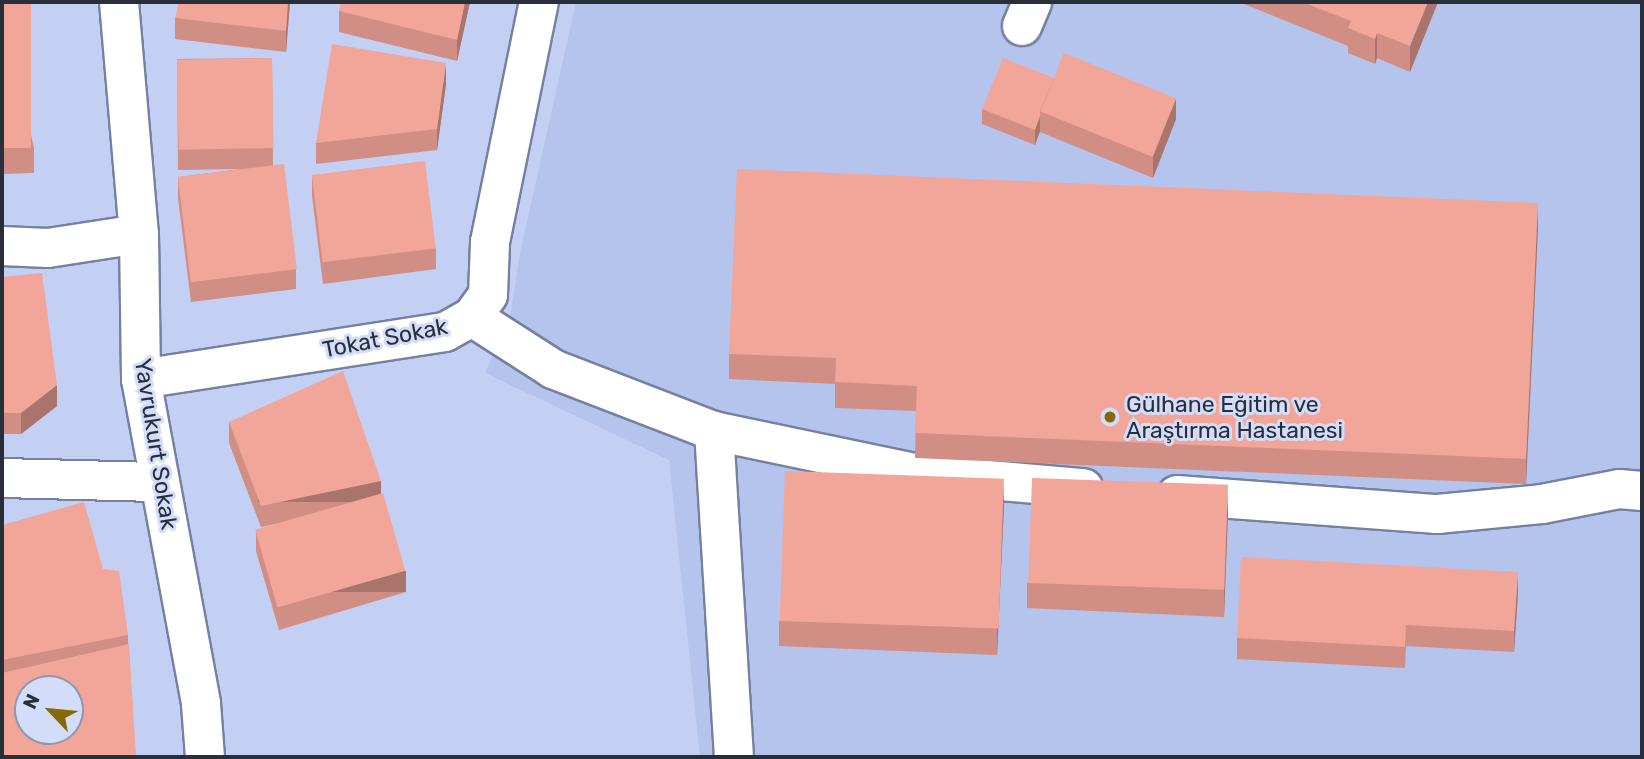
<!DOCTYPE html>
<html>
<head>
<meta charset="utf-8">
<style>
	body { margin:0 }
	#map { position:relative; width:1644px; height:759px; overflow:hidden; background:#c3d0f3; font-family:Rubik,sans-serif }
	div>[style] { position:absolute }
	.built>* { inset:0; background:#b5c4ec }
	.roads { filter:drop-shadow(2px 0 #7581a1) drop-shadow(-2px 0 #7581a1) drop-shadow(0 2px #7581a1) drop-shadow(0 -2px #7581a1) }
	.minor>* { height:38px; margin:-19px; padding:0 19px; transform-origin:19px; border-radius:19px; background:#fff }
	.wall>* { inset:0; background:#d08e84 }
	.shaded-wall>* { inset:0; background:#a9746b; transform-origin:0 0 }
	.building>* { inset:0; background:#f2a599; transform-origin:0 0 }
	.dots>* { width:19px; height:19px; translate:-50% -50%; box-sizing:border-box; border:4px solid #d3ddfa; border-radius:50% }
	span { translate:-50% -50%; white-space:nowrap; text-align:center; line-height:1.15; -webkit-text-stroke:6px #d3ddfa; paint-order:stroke }
	.street-label { font-size:23px; color:#292e3b }
	.poi-label { font-size:23px; color:#292e3b }
	.left { translate:0 -50%; text-align:left }
	.frame { position:absolute; inset:0; border:4px solid #292e3b; pointer-events:none }
	.north { position:absolute; left:14px; top:675px; width:70px; height:70px; box-sizing:border-box; background:#d3ddfa; border:2px solid #8f97ae; border-radius:50%; rotate:296deg; font-size:19px; font-weight:700; line-height:28px; text-align:center; color:#292e3b }
	.north::after { content:''; display:block; margin:auto; width:24px; height:32px; background:#866904; clip-path:polygon(50% 0,100% 100%,50% 72%,0 100%) }
</style>
</head>
<body>
<div id="map">
	<div class="built">
		<i style="clip-path:polygon(576px 2px,1642px 2px,1642px 757px,700px 757px,669px 460px,485px 373px,510px 317px,520px 253px)"></i>
	</div>
	<div class="roads">
		<div class="minor">
			<i style="left:119px;top:2px;width:233px;rotate:85.1deg"></i>
			<i style="left:139px;top:234px;width:145px;rotate:89.2deg"></i>
			<i style="left:141px;top:379px;width:330px;rotate:79.5deg"></i>
			<i style="left:201px;top:704px;width:53px;rotate:85.7deg"></i>
			<i style="left:1022px;top:26px;width:26px;rotate:-67deg"></i>
			<i style="left:2px;top:246px;width:46px;rotate:2.5deg"></i>
			<i style="left:48px;top:248px;width:92px;rotate:-8.7deg"></i>
			<i style="left:472px;top:317px;width:96px;rotate:32.7deg"></i>
			<i style="left:553px;top:369px;width:173px;rotate:21.1deg"></i>
			<i style="left:714px;top:431px;width:209px;rotate:11.8deg"></i>
			<i style="left:919px;top:474px;width:165px;rotate:4.9deg"></i>
			<i style="left:141px;top:379px;width:308px;rotate:-8.8deg"></i>
			<i style="left:445px;top:332px;width:31px;rotate:-29deg"></i>
			<i style="left:472px;top:317px;width:27px;rotate:-54deg"></i>
			<i style="left:488px;top:295px;width:53px;rotate:-87.8deg"></i>
			<i style="left:490px;top:242px;width:245px;rotate:-78.5deg"></i>
			<i style="left:714px;top:431px;width:327px;rotate:86.5deg"></i>
			<i style="left:2px;top:478px;width:158px;rotate:1.5deg"></i>
			<i style="left:1177px;top:495px;width:261px;rotate:4.2deg"></i>
			<i style="left:1437px;top:514px;width:105px;rotate:-5.4deg"></i>
			<i style="left:1542px;top:504px;width:78px;rotate:-11deg"></i>
			<i style="left:1619px;top:489px;width:23px;rotate:5deg"></i>
		</div>
	</div>
	<div class="wall">
		<i style="clip-path:polygon(2px 2px,34px 148px,34px 173px,2px 174px)"></i>
		<i style="clip-path:polygon(290px 2px,286px 52px,175px 39px,175px 18px)"></i>
		<i style="clip-path:polygon(470px 2px,457px 61px,339px 32px,339px 11px)"></i>
		<i style="clip-path:polygon(1239px 2px,1438px 2px,1410px 72px,1377px 58px,1375px 64px,1348px 53px,1348px 46px)"></i>
		<i style="clip-path:polygon(272px 58px,273px 165px,296px 269px,296px 289px,191px 302px,178px 198px,178px 177px,241px 169px,178px 170px,177px 59px)"></i>
		<i style="clip-path:polygon(1054px 78px,1176px 119px,1153px 178px,1040px 132px,1040px 131px,1035px 145px,982px 124px,982px 109px)"></i>
		<i style="clip-path:polygon(446px 84px,437px 150px,316px 164px,316px 143px)"></i>
		<i style="clip-path:polygon(312px 175px,436px 248px,436px 269px,323px 284px,312px 196px)"></i>
		<i style="clip-path:polygon(1538px 228px,1526px 484px,915px 458px,916px 411px,835px 408px,835px 384px,729px 379px,729px 354px)"></i>
		<i style="clip-path:polygon(2px 277px,57px 406px,21px 434px,2px 434px)"></i>
		<i style="clip-path:polygon(229px 422px,381px 494px,406px 592px,279px 630px,256px 551px,256px 531px,289px 521px,261px 527px,229px 443px)"></i>
		<i style="clip-path:polygon(1004px 505px,997px 655px,779px 646px,779px 621px)"></i>
		<i style="clip-path:polygon(1228px 512px,1224px 617px,1027px 608px,1027px 583px)"></i>
		<i style="clip-path:polygon(2px 525px,103px 569px,128px 635px,128px 644px,2px 757px)"></i>
		<i style="clip-path:polygon(1518px 593px,1514px 652px,1406px 646px,1405px 668px,1237px 659px,1237px 638px)"></i>
	</div>
	<div class="shaded-wall">
		<i style="clip-path:polygon(288px 2px,290px 2px,286px 52px,286px 31px)"></i>
		<i style="clip-path:polygon(465px 2px,470px 2px,457px 61px,457px 40px)"></i>
		<i style="clip-path:polygon(1428px 2px,1438px 2px,1410px 72px,1410px 46px)"></i>
		<i style="clip-path:polygon(1377px 33px,1377px 58px,1375px 64px,1375px 39px)"></i>
		<i style="clip-path:polygon(446px 63px,446px 84px,437px 150px,437px 129px)"></i>
		<i style="clip-path:polygon(1176px 98px,1176px 119px,1153px 178px,1153px 157px)"></i>
		<i style="clip-path:polygon(1040px 116px,1040px 131px,1035px 145px,1035px 130px)"></i>
		<i style="clip-path:polygon(1538px 203px,1538px 228px,1526px 484px,1526px 459px)"></i>
		<i style="clip-path:polygon(57px 385px,57px 406px,21px 434px,21px 413px)"></i>
		<i style="clip-path:polygon(1004px 480px,1004px 505px,997px 655px,997px 630px)"></i>
		<i style="left:381px;top:481px;width:21px;height:123px;rotate:90deg"></i>
		<i style="clip-path:polygon(1228px 486px,1228px 512px,1224px 617px,1224px 591px)"></i>
		<i style="left:406px;top:571px;width:21px;height:133px;rotate:90deg"></i>
		<i style="clip-path:polygon(1518px 572px,1518px 593px,1514px 652px,1514px 631px)"></i>
	</div>
	<div class="building">
		<i style="left:2px;top:2px;width:29px;height:146px"></i>
		<i style="clip-path:polygon(179px 2px,288px 2px,286px 31px,175px 18px)"></i>
		<i style="clip-path:polygon(341px 2px,465px 2px,457px 40px,339px 11px)"></i>
		<i style="clip-path:polygon(1302px 2px,1428px 2px,1410px 46px,1377px 33px,1375px 39px,1348px 28px,1351px 21px)"></i>
		<i style="clip-path:polygon(332px 44px,446px 63px,437px 129px,316px 143px)"></i>
		<i style="left:1064px;top:53px;width:121px;height:63px;rotate:22deg"></i>
		<i style="left:272px;top:58px;width:90px;height:95px;rotate:89deg"></i>
		<i style="clip-path:polygon(1003px 58px,1054px 78px,1040px 111px,1040px 116px,1035px 130px,982px 109px)"></i>
		<i style="left:425px;top:161px;width:88px;height:114px;rotate:83deg"></i>
		<i style="left:284px;top:164px;width:106px;height:107px;rotate:83deg"></i>
		<i style="clip-path:polygon(737px 169px,1538px 203px,1526px 459px,915px 433px,917px 386px,835px 382px,836px 358px,729px 354px)"></i>
		<i style="clip-path:polygon(42px 273px,57px 385px,21px 413px,2px 413px,2px 277px)"></i>
		<i style="clip-path:polygon(343px 371px,381px 481px,261px 506px,229px 422px)"></i>
		<i style="left:785px;top:471px;width:219px;height:150px;rotate:2deg"></i>
		<i style="left:1032px;top:478px;width:196px;height:105px;rotate:2deg"></i>
		<i style="left:383px;top:493px;width:81px;height:133px;rotate:74deg"></i>
		<i style="clip-path:polygon(84px 502px,103px 569px,119px 571px,128px 635px,2px 660px,2px 525px)"></i>
		<i style="clip-path:polygon(1241px 557px,1518px 572px,1514px 631px,1406px 625px,1405px 647px,1237px 638px)"></i>
		<i style="clip-path:polygon(evenodd,129px 644px,136px 757px,2px 757px,2px 673px,129px 644px,28px 689px,70px 689px,70px 731px,28px 731px,28px 689px)"></i>
	</div>
	<div class="dots">
		<i style="left:1110px;top:417px;background:#866904"></i>
	</div>
	<div class="street-label">
		<span style="left:385px;top:338px;rotate:-11deg">Tokat Sokak</span>
		<span style="left:156px;top:444px;rotate:81deg">Yavrukurt Sokak</span>
	</div>
	<div class="poi-label">
		<span class="left" style="left:1126px;top:417px">Gülhane Eğitim ve<br>Araştırma Hastanesi</span>
	</div>
	<div class="frame"></div>
	<div class="north">N</div>
</div>
</body>
</html>
